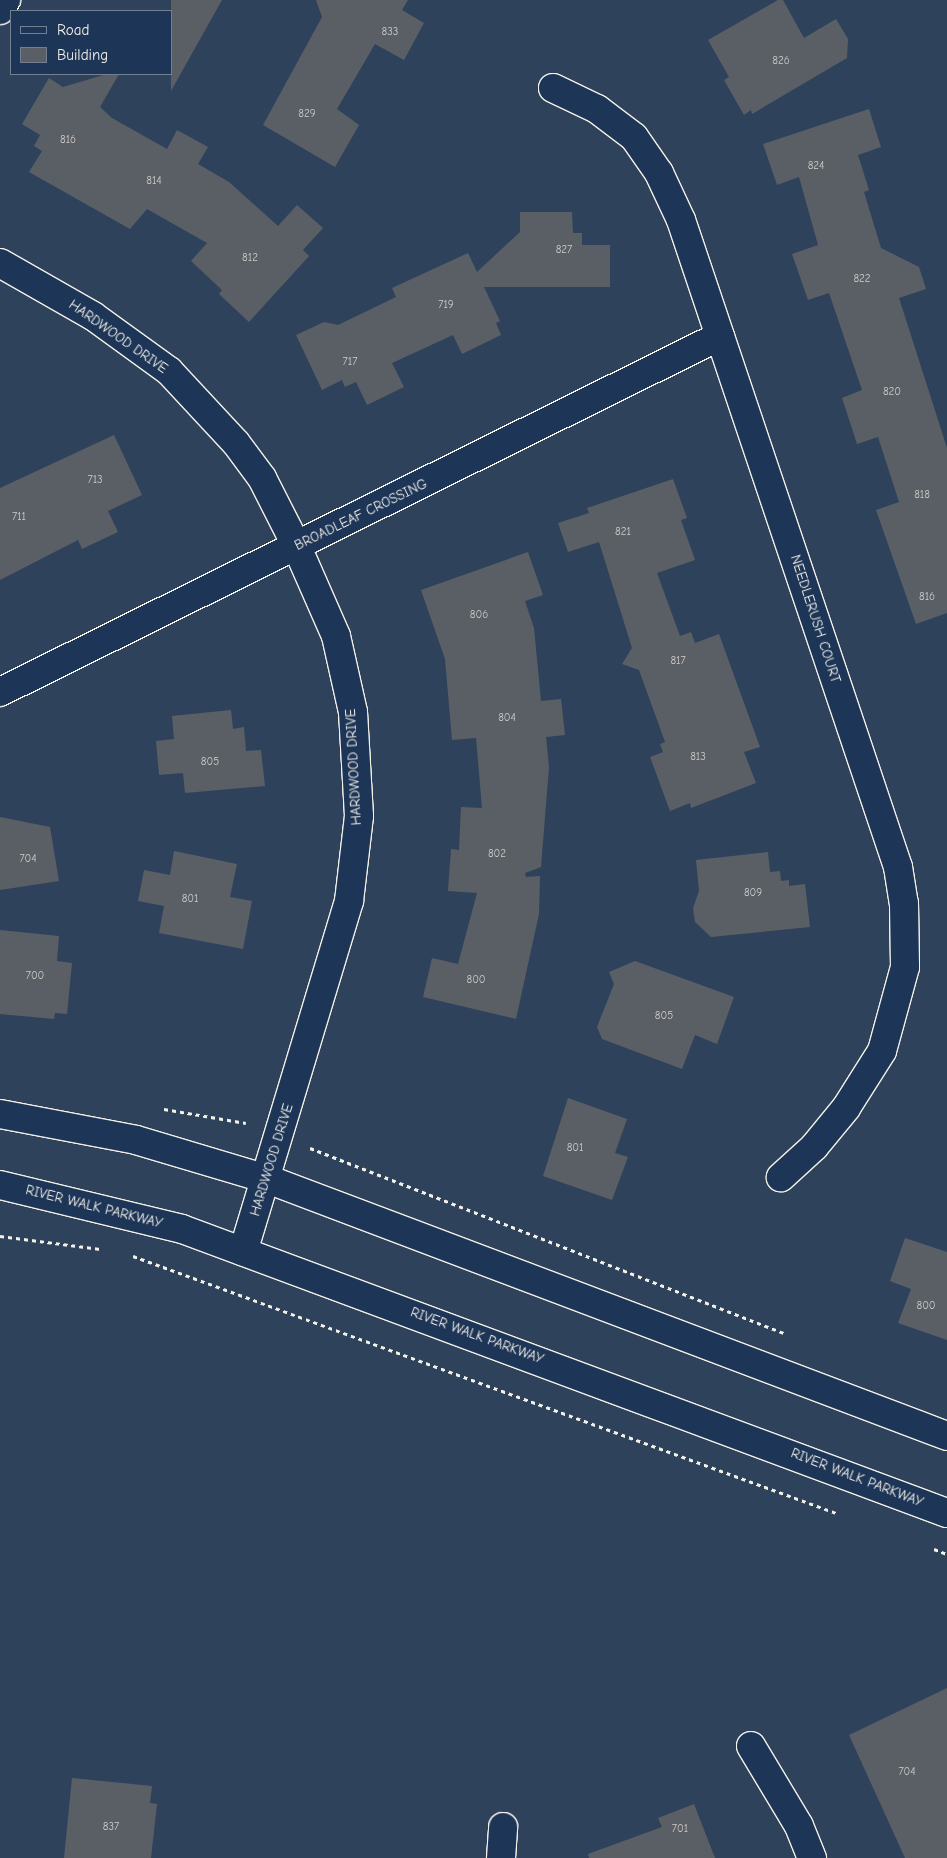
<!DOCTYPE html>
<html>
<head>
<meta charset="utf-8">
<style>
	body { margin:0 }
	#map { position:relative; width:947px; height:1858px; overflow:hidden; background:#2f425c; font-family:"Comic Neue",sans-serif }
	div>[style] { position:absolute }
	.building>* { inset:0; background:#5a5f66 }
	.path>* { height:3px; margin-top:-1.5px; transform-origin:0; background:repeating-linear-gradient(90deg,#f4f1e8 0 4px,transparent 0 8px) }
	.roads { filter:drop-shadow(1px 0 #f4f1e8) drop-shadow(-1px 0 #f4f1e8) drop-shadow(0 1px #f4f1e8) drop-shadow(0 -1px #f4f1e8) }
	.minor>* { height:28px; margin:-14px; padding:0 14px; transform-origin:14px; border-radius:14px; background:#1d3557 }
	span { translate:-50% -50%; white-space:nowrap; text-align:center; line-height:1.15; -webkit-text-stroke:5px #1d3557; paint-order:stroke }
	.number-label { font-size:11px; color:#ceccc8 }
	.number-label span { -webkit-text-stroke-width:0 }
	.street-label { font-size:14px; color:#f4f1e8 }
	.legend { position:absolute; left:10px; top:10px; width:162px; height:65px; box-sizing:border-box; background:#1d3557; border:1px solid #738091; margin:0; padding:6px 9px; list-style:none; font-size:15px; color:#f4f1e8 }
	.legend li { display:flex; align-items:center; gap:10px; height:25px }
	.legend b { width:25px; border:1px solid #738091 }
</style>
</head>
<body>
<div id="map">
	<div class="building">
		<i style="clip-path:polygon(171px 0,222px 0,171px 91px)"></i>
		<i style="clip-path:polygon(316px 0,408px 0,402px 10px,424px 23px,404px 60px,375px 44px,337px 109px,359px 125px,335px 167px,263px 125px,322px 17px)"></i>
		<i style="clip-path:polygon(778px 0,783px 0,804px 38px,836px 19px,848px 39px,847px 58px,752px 114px,751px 110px,744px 115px,724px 80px,729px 77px,708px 40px)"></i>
		<i style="clip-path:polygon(107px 74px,119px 74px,100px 107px,112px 118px,167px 149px,177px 130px,208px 147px,198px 164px,229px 182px,278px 226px,297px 205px,323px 228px,303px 250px,309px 256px,249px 322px,219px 294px,222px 290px,191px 261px,207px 243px,147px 209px,130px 229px,29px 172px,42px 151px,34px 146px,40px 135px,22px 124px,49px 78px,63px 87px)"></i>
		<i style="clip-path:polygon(869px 109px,881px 147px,858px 155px,869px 190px,864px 192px,881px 248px,919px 267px,926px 289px,899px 298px,947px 448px,947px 613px,916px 624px,876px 510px,899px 502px,878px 437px,857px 444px,842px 398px,862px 390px,829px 293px,808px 300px,792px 254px,818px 245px,799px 177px,777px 185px,763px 144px)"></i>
		<i style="clip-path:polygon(520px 212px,572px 212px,573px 233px,582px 233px,582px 245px,610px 245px,610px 287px,484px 287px,500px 321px,496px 323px,501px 335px,462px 354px,453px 335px,392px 363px,404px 387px,367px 405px,356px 382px,345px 387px,342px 380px,322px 390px,296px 335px,324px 322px,338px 325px,396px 297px,392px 288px,468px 253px,477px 272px,520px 232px)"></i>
		<i style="clip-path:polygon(114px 435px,142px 495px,108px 511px,118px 532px,82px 549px,78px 540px,0 580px,0 488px)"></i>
		<i style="clip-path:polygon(673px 479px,687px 518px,681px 520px,695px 560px,657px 573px,680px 636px,691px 632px,695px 643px,719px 634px,760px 747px,744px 752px,756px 783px,691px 808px,690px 803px,670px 811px,650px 757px,663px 752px,660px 744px,665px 742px,639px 670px,622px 664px,632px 648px,599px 542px,568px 552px,558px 523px,589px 513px,587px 508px)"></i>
		<i style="clip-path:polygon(528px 552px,543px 595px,525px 601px,534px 628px,541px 701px,561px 699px,565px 735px,546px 737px,549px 767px,541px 867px,525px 873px,526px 877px,540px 876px,539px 914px,516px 1019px,423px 997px,432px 958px,458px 964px,477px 893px,448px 891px,451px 849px,459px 850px,461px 807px,482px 808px,476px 738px,452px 740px,445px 659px,421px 590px)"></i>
		<i style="clip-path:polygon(231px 710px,233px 729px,244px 727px,246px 751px,261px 750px,265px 786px,185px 793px,183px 773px,159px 775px,156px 741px,174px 739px,172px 716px)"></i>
		<i style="clip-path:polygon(0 817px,50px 827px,59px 881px,0 890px)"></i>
		<i style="clip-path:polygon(174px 851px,237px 864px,230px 897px,252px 901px,243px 949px,159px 933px,164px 906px,138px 901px,144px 870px,170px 875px)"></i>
		<i style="clip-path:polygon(768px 852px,770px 872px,780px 871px,781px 881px,789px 880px,789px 886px,805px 884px,810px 927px,711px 937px,695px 922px,693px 908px,699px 891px,696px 860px)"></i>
		<i style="clip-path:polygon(0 930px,59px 936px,57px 961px,72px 963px,67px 1014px,55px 1013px,54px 1019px,0 1014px)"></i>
		<i style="clip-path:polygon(635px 961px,734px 997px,717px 1044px,695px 1035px,682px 1069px,602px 1039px,597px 1027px,614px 984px,609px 972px)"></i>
		<i style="clip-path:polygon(568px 1098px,627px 1119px,615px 1153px,628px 1157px,612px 1200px,543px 1176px)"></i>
		<i style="clip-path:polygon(905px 1238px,947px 1252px,947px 1340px,898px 1323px,911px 1289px,890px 1281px)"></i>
		<i style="clip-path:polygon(947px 1688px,947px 1858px,905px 1858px,849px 1735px)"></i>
		<i style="clip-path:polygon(72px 1778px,152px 1786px,150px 1803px,157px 1804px,151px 1858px,64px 1858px)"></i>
		<i style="clip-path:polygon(694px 1804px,715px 1858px,589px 1858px,588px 1854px,662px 1827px,658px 1818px)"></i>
	</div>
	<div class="path">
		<i style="left:164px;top:1109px;width:83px;rotate:9.7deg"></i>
		<i style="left:310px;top:1148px;width:511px;rotate:21.34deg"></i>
		<i style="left:0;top:1236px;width:101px;rotate:7.4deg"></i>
		<i style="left:133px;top:1256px;width:749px;rotate:20.08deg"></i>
		<i style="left:934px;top:1549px;width:14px;rotate:21deg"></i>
	</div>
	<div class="roads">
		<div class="minor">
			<i style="left:0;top:10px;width:12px;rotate:-59deg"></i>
			<i style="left:553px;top:88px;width:49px;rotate:25.5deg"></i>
			<i style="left:597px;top:109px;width:46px;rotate:37.1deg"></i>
			<i style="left:634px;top:137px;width:44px;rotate:55.2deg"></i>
			<i style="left:659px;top:173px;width:52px;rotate:64.9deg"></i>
			<i style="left:681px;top:220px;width:682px;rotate:71.46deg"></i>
			<i style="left:898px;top:867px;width:36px;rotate:81deg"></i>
			<i style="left:904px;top:903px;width:64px;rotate:89.1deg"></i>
			<i style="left:905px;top:967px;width:87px;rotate:105.3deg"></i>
			<i style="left:882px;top:1051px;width:67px;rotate:122.3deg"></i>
			<i style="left:846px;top:1108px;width:50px;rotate:129.4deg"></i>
			<i style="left:814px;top:1147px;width:45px;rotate:137.7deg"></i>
			<i style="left:0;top:263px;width:107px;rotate:29.7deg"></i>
			<i style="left:93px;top:316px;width:94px;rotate:35.9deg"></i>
			<i style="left:169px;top:371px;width:98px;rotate:47.1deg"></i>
			<i style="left:236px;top:443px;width:44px;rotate:53.4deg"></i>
			<i style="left:262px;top:478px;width:77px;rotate:63.1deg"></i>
			<i style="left:297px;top:547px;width:97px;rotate:66.3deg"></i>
			<i style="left:336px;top:636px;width:78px;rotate:77.4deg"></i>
			<i style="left:353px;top:712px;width:104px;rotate:86.7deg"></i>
			<i style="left:359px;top:816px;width:86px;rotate:96.7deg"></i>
			<i style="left:349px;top:901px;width:366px;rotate:106.8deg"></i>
			<i style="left:0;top:692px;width:803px;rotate:-26.31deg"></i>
			<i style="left:0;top:1114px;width:138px;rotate:10.8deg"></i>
			<i style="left:136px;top:1140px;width:137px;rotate:16.6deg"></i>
			<i style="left:267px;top:1179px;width:727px;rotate:20.7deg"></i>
			<i style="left:0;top:1185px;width:187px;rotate:13.6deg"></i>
			<i style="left:182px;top:1229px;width:816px;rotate:20.37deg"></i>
			<i style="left:751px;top:1746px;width:93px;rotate:59deg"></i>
			<i style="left:799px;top:1826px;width:35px;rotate:68deg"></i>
			<i style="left:501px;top:1858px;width:31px;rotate:-86deg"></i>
		</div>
	</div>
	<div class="number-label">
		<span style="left:390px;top:32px">833</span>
		<span style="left:781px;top:61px">826</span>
		<span style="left:307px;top:114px">829</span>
		<span style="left:68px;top:140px">816</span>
		<span style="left:816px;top:166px">824</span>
		<span style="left:154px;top:181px">814</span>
		<span style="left:564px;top:250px">827</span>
		<span style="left:250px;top:258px">812</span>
		<span style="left:862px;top:279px">822</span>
		<span style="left:446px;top:305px">719</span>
		<span style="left:350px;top:362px">717</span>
		<span style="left:892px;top:392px">820</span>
		<span style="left:95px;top:480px">713</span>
		<span style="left:922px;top:495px">818</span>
		<span style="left:19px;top:517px">711</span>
		<span style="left:623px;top:532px">821</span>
		<span style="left:927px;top:597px">816</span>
		<span style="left:479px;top:615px">806</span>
		<span style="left:678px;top:661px">817</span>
		<span style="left:507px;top:718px">804</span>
		<span style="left:698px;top:757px">813</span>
		<span style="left:210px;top:762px">805</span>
		<span style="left:497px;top:854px">802</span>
		<span style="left:28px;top:859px">704</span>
		<span style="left:753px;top:893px">809</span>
		<span style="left:190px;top:899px">801</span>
		<span style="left:35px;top:976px">700</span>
		<span style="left:476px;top:980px">800</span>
		<span style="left:664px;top:1016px">805</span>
		<span style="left:575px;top:1148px">801</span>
		<span style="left:926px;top:1306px">800</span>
		<span style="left:907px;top:1772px">704</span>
		<span style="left:111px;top:1827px">837</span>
		<span style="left:680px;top:1829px">701</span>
	</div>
	<div class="street-label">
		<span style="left:118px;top:337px;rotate:35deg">HARDWOOD DRIVE</span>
		<span style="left:361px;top:515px;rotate:-26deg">BROADLEAF CROSSING</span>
		<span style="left:815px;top:619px;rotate:72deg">NEEDLERUSH COURT</span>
		<span style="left:354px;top:767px;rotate:-93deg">HARDWOOD DRIVE</span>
		<span style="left:272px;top:1160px;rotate:-73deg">HARDWOOD DRIVE</span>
		<span style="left:94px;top:1207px;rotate:14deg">RIVER WALK PARKWAY</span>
		<span style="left:477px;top:1336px;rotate:20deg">RIVER WALK PARKWAY</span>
		<span style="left:857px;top:1478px;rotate:21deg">RIVER WALK PARKWAY</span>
	</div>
	<ul class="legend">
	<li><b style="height:6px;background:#1d3557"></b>Road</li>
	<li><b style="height:14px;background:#5a5f66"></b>Building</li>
	</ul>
</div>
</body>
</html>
